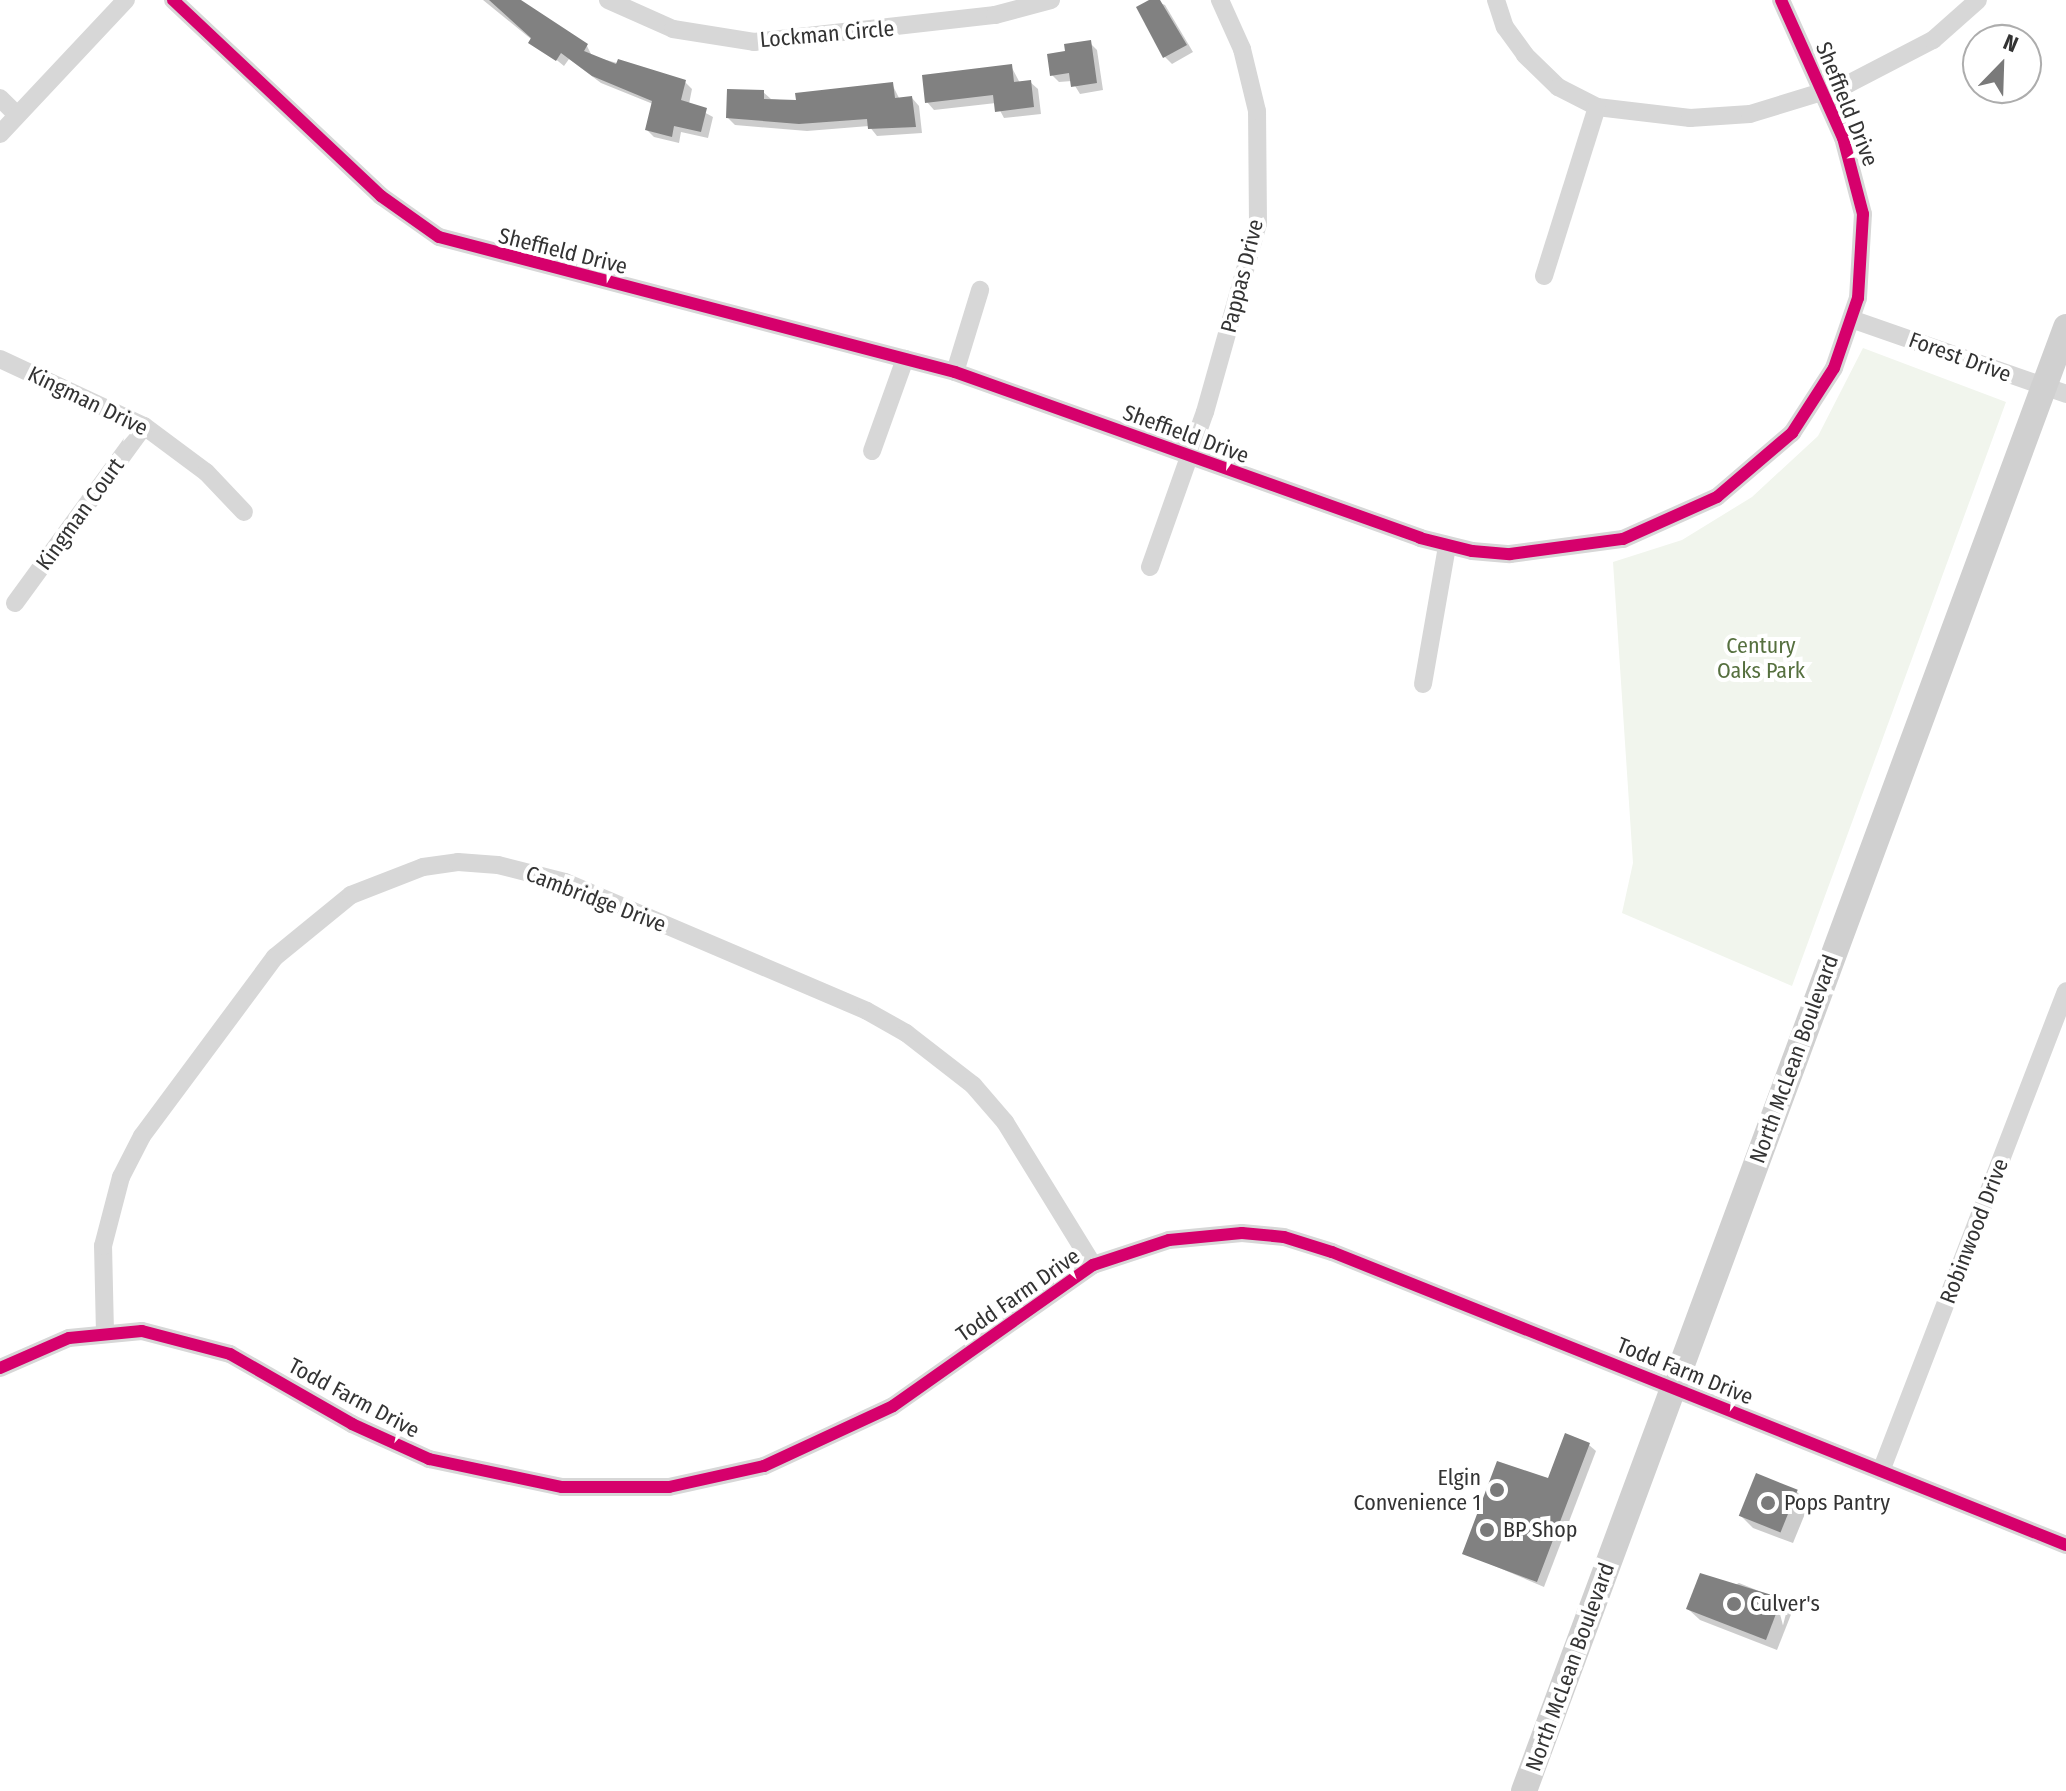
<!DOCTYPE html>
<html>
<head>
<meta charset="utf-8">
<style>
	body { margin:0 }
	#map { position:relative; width:2066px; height:1791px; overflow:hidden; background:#fff; font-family:"Fira Sans Condensed",sans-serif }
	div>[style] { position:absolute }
	.green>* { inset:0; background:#f1f5ed }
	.shadow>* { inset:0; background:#0003 }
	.building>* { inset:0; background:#818181; transform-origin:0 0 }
	.minor>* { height:18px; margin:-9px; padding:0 9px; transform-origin:9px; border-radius:9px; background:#d7d7d7 }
	.secondary>* { height:26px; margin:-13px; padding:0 13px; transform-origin:13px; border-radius:13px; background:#d0d0d0 }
	.cycleway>* { height:12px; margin:-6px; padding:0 6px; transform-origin:6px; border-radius:6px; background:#d6006c }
	.dots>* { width:22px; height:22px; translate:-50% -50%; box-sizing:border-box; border:4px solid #fff; border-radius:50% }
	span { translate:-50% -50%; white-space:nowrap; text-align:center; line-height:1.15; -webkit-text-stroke:8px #fff; paint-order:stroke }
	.street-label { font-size:22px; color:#333 }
	.park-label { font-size:22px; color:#56703f }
	.poi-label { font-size:22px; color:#333 }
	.right { translate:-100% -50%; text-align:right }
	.left { translate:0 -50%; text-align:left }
	.north { position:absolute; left:1962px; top:24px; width:80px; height:80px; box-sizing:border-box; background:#fff; border:2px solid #adadad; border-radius:50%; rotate:23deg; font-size:22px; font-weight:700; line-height:32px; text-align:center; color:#333 }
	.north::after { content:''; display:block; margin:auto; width:28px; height:36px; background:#7a7a7a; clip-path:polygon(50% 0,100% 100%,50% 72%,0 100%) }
</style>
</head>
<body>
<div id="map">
	<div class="green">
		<i style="clip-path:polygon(1863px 348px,2006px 402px,1792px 986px,1622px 913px,1633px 863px,1613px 562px,1682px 540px,1752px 497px,1818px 436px)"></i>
	</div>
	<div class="shadow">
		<i style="clip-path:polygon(483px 0,519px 0,587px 46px,592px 56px,685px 82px,692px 89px,689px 104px,713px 117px,708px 138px,681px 132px,679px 143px,654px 137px,647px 130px,653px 104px,601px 83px,569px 59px,564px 66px)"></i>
		<i style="clip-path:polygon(1153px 0,1165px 5px,1193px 52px,1172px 64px,1165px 57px)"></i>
		<i style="clip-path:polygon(1090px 43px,1097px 50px,1103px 90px,1080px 94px,1072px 81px,1059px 82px,1052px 75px)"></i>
		<i style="clip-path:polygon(1011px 66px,1020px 83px,1030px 82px,1038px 89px,1041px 114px,1004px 118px,996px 103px,934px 110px,927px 102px)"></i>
		<i style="clip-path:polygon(892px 84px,900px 100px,912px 98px,919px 106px,922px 133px,877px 136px,869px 126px,807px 131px,735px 125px,728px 118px,763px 92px,771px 99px,798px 102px)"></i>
		<i style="clip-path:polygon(1589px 1445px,1596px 1451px,1544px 1587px,1464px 1553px)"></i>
		<i style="clip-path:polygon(1797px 1492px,1809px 1504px,1793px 1543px,1753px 1528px,1741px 1516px)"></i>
		<i style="clip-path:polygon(1739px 1583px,1781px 1600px,1792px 1612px,1777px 1650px,1700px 1620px,1688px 1609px)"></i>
	</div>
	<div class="building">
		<i style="clip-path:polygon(489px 0,521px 0,588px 44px,584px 51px,616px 64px,618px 59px,686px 80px,681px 100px,707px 108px,701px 132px,674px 126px,672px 137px,645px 130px,652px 101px,592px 76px,561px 53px,556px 61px,528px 43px,531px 38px)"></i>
		<i style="clip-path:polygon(1149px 0,1160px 0,1187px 45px,1163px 58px,1136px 7px)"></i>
		<i style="clip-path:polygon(1091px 40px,1097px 83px,1071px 87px,1069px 73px,1050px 76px,1047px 54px,1065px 51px,1064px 44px)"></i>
		<i style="clip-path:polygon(1012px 64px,1014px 82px,1031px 80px,1034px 107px,995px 112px,993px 95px,925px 103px,922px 75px)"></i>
		<i style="clip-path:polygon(893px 82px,895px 98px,912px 96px,916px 127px,868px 129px,867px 119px,799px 124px,726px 118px,727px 89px,764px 90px,764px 99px,796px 100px,795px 93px)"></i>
		<i style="clip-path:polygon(1565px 1433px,1590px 1443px,1537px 1582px,1462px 1554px,1497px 1461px,1548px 1478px)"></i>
		<i style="left:1756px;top:1473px;width:45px;height:46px;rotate:22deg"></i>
		<i style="clip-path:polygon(1700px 1573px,1782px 1598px,1766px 1640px,1686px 1609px)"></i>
	</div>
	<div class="minor">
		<i style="left:173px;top:0;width:286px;rotate:43.3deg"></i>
		<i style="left:381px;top:196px;width:71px;rotate:35.3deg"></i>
		<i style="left:439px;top:237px;width:533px;rotate:14.66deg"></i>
		<i style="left:955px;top:372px;width:494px;rotate:19.6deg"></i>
		<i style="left:1420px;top:538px;width:54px;rotate:14deg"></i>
		<i style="left:1472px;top:551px;width:38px;rotate:5deg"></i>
		<i style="left:1510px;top:554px;width:114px;rotate:-7.6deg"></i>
		<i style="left:1623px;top:539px;width:103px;rotate:-24.1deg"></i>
		<i style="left:1717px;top:497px;width:99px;rotate:-40.5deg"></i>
		<i style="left:1792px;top:433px;width:77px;rotate:-57.1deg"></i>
		<i style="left:1834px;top:368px;width:74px;rotate:-71.1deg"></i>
		<i style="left:1858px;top:298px;width:84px;rotate:-86.6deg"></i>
		<i style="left:1863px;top:214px;width:79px;rotate:-104.7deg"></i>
		<i style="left:1843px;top:138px;width:151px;rotate:-114.2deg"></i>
		<i style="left:608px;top:0;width:71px;rotate:24deg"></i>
		<i style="left:673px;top:29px;width:82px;rotate:9.1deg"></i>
		<i style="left:754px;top:42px;width:243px;rotate:-6.4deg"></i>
		<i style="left:995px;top:15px;width:58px;rotate:-15deg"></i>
		<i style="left:1496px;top:0;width:28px;rotate:72deg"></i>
		<i style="left:1505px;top:27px;width:34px;rotate:54deg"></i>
		<i style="left:1525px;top:55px;width:46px;rotate:44.1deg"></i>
		<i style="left:1558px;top:87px;width:44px;rotate:27.1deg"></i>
		<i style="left:1597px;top:107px;width:94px;rotate:6.7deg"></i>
		<i style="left:1690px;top:118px;width:60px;rotate:-3.8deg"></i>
		<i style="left:1750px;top:114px;width:102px;rotate:-17deg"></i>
		<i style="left:1848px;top:84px;width:96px;rotate:-27.4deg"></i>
		<i style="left:1933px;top:40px;width:60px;rotate:-41.6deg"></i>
		<i style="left:0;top:98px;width:24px;rotate:45deg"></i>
		<i style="left:0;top:134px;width:184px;rotate:-46.8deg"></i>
		<i style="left:1544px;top:276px;width:177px;rotate:-72.6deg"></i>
		<i style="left:1854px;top:320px;width:225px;rotate:19.2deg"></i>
		<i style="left:0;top:359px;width:159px;rotate:25deg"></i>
		<i style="left:144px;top:426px;width:77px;rotate:36.6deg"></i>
		<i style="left:206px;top:472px;width:55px;rotate:46.5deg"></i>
		<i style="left:955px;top:372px;width:86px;rotate:-73deg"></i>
		<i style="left:872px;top:451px;width:98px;rotate:-70.3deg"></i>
		<i style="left:1150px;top:567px;width:164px;rotate:-70.5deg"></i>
		<i style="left:1205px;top:412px;width:196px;rotate:-74.3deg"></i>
		<i style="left:1258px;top:223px;width:112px;rotate:-90.5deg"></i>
		<i style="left:1257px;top:111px;width:64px;rotate:-103.6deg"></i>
		<i style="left:1242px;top:49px;width:54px;rotate:-114.2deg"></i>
		<i style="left:15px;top:603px;width:219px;rotate:-53.9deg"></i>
		<i style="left:1423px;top:684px;width:139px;rotate:-80.1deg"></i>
		<i style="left:105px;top:1333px;width:87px;rotate:-91.3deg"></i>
		<i style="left:103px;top:1246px;width:71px;rotate:-75.4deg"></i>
		<i style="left:121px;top:1177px;width:46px;rotate:-62.9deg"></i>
		<i style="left:142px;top:1136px;width:223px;rotate:-53.4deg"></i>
		<i style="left:275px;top:957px;width:98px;rotate:-39.2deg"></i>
		<i style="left:351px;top:895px;width:77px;rotate:-21.3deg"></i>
		<i style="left:423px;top:867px;width:35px;rotate:-8deg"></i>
		<i style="left:458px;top:862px;width:40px;rotate:4.3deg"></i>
		<i style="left:498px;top:865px;width:69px;rotate:14.2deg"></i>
		<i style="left:565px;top:882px;width:328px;rotate:23.1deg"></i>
		<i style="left:867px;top:1011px;width:45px;rotate:29.4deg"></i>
		<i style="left:906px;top:1033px;width:85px;rotate:37.8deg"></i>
		<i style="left:973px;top:1085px;width:49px;rotate:49.1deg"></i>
		<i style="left:1005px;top:1122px;width:168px;rotate:58.4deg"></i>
		<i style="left:0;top:1368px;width:75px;rotate:-23.5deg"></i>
		<i style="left:69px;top:1338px;width:73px;rotate:-5.5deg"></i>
		<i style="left:142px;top:1331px;width:91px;rotate:14.6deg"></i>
		<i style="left:230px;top:1354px;width:141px;rotate:29.8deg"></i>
		<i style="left:352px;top:1424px;width:85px;rotate:24.4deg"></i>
		<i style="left:429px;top:1459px;width:136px;rotate:11.9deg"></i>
		<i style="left:562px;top:1487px;width:107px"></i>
		<i style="left:669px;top:1487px;width:97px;rotate:-12.5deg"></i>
		<i style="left:764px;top:1466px;width:142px;rotate:-24.9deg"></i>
		<i style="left:893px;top:1406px;width:245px;rotate:-35.2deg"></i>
		<i style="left:1093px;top:1265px;width:80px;rotate:-18.2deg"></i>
		<i style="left:1169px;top:1240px;width:73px;rotate:-5.5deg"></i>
		<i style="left:1242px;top:1233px;width:42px;rotate:5.4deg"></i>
		<i style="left:1284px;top:1237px;width:50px;rotate:17.4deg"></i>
		<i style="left:1332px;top:1252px;width:790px;rotate:21.76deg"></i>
		<i style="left:1881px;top:1471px;width:514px;rotate:-68.92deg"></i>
	</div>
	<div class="secondary">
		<i style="left:1524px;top:1791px;width:1561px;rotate:-69.68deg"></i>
	</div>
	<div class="cycleway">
		<i style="left:173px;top:0;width:286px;rotate:43.3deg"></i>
		<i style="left:381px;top:196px;width:71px;rotate:35.3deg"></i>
		<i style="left:439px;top:237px;width:533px;rotate:14.66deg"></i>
		<i style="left:955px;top:372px;width:494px;rotate:19.6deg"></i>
		<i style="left:1420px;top:538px;width:54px;rotate:14deg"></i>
		<i style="left:1472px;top:551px;width:38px;rotate:5deg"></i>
		<i style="left:1510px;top:554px;width:114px;rotate:-7.6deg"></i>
		<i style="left:1623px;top:539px;width:103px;rotate:-24.1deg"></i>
		<i style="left:1717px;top:497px;width:99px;rotate:-40.5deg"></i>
		<i style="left:1792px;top:433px;width:77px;rotate:-57.1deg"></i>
		<i style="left:1834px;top:368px;width:74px;rotate:-71.1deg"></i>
		<i style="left:1858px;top:298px;width:84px;rotate:-86.6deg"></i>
		<i style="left:1863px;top:214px;width:79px;rotate:-104.7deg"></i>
		<i style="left:1843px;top:138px;width:151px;rotate:-114.2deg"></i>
		<i style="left:0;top:1368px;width:75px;rotate:-23.5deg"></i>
		<i style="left:69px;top:1338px;width:73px;rotate:-5.5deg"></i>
		<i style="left:142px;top:1331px;width:91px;rotate:14.6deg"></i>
		<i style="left:230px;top:1354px;width:141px;rotate:29.8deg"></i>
		<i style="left:352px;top:1424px;width:85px;rotate:24.4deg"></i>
		<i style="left:429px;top:1459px;width:136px;rotate:11.9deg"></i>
		<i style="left:562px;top:1487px;width:107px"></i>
		<i style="left:669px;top:1487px;width:97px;rotate:-12.5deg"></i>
		<i style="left:764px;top:1466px;width:142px;rotate:-24.9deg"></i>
		<i style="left:893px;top:1406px;width:245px;rotate:-35.2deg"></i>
		<i style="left:1093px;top:1265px;width:80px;rotate:-18.2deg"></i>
		<i style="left:1169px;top:1240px;width:73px;rotate:-5.5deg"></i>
		<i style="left:1242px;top:1233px;width:42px;rotate:5.4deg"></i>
		<i style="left:1284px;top:1237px;width:50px;rotate:17.4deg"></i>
		<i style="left:1332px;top:1252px;width:790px;rotate:21.76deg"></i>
	</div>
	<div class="dots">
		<i style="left:1497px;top:1490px;background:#7a7a7a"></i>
		<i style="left:1768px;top:1503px;background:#7a7a7a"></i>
		<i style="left:1487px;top:1530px;background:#7a7a7a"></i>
		<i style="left:1734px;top:1604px;background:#7a7a7a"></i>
	</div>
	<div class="street-label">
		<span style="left:827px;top:34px;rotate:-5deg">Lockman Circle</span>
		<span style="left:1847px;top:104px;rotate:68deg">Sheffield Drive</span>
		<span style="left:563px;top:251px;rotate:14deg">Sheffield Drive</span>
		<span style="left:1242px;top:276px;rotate:-76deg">Pappas Drive</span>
		<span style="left:1960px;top:357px;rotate:20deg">Forest Drive</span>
		<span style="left:88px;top:401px;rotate:26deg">Kingman Drive</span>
		<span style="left:1186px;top:434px;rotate:20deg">Sheffield Drive</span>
		<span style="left:80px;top:514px;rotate:-54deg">Kingman Court</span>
		<span style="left:596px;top:899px;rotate:21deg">Cambridge Drive</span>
		<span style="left:1794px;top:1059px;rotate:-70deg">North McLean Boulevard</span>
		<span style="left:1974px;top:1231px;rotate:-69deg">Robinwood Drive</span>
		<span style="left:1018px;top:1295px;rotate:-35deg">Todd Farm Drive</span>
		<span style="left:1685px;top:1371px;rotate:22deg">Todd Farm Drive</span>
		<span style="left:354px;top:1398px;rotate:28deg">Todd Farm Drive</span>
		<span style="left:1570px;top:1667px;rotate:-70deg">North McLean Boulevard</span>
	</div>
	<div class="park-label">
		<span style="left:1761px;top:658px">Century<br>Oaks Park</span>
	</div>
	<div class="poi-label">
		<span class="right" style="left:1481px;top:1490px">Elgin<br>Convenience 1</span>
		<span class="left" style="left:1784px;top:1503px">Pops Pantry</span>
		<span class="left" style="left:1503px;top:1530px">BP Shop</span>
		<span class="left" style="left:1750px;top:1604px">Culver's</span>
	</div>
	<div class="north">N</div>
</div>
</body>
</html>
